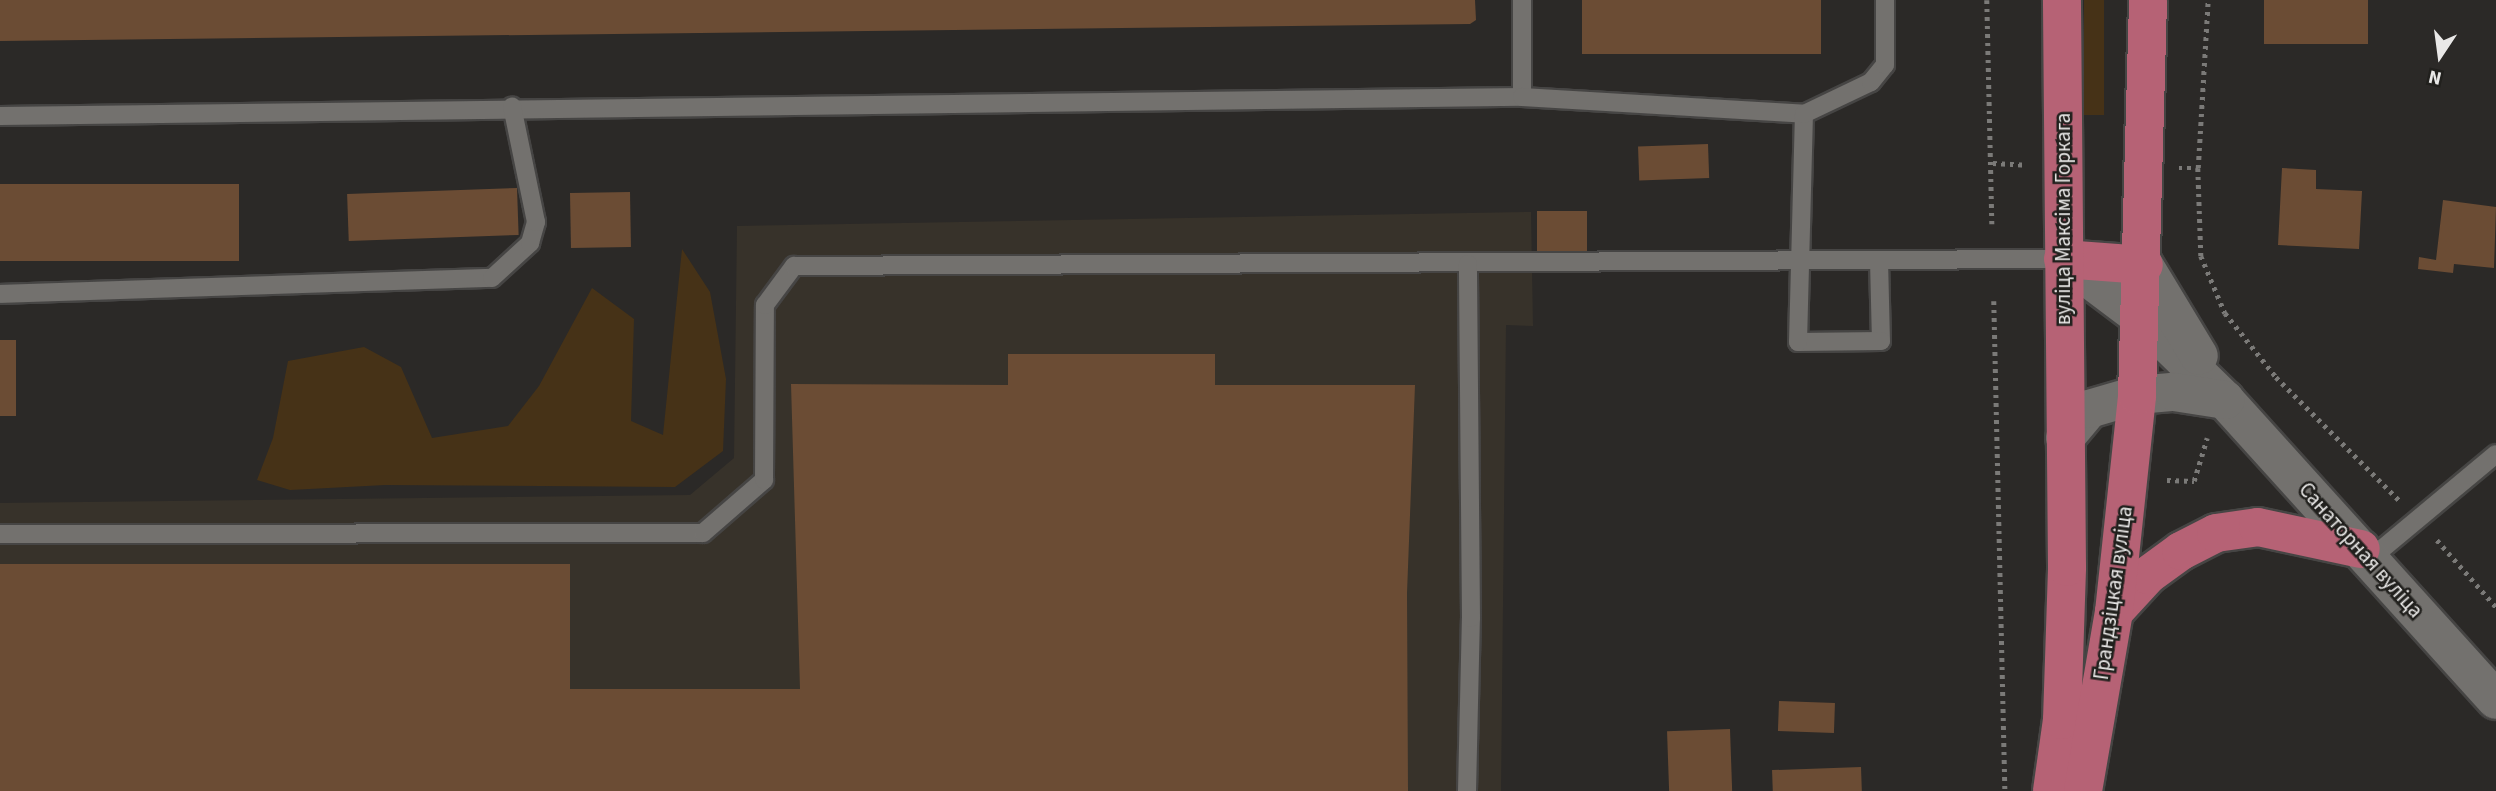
<!DOCTYPE html>
<html>
<head>
<meta charset="utf-8">
<style>
	body { margin:0 }
	#map { position:relative; width:2496px; height:791px; overflow:hidden; background:#2b2927; font-family:"Source Sans 3",sans-serif }
	div>[style] { position:absolute }
	.built>* { inset:0; background:#37322a }
	.green>* { inset:0; background:#463217; transform-origin:0 0 }
	.building>* { inset:0; background:#6b4c34; transform-origin:0 0 }
	.path>* { height:4.5px; margin-top:-2.25px; transform-origin:0; background:repeating-linear-gradient(90deg,#7b7a78 0 3.5px,transparent 0 8.5px) }
	.roads { filter:drop-shadow(2px 0 #464544) drop-shadow(-2px 0 #464544) drop-shadow(0 2px #464544) drop-shadow(0 -2px #464544) }
	.service>* { height:18px; margin:-9px; padding:0 9px; transform-origin:9px; border-radius:9px; background:#73716e }
	.tertiary>* { height:38px; margin:-19px; padding:0 19px; transform-origin:19px; border-radius:19px; background:#73716e }
	.primary>* { height:38px; margin:-19px; padding:0 19px; transform-origin:19px; border-radius:19px; background:#b66275 }
	span { translate:-50% -50%; white-space:nowrap; text-align:center; line-height:1.15; -webkit-text-stroke:5px #21201d; paint-order:stroke }
	.street-label { font-size:21px; color:#e9e8e7 }
	.north { position:absolute; left:2405px; top:21px; width:70px; height:70px; -webkit-text-stroke:5px #21201d; paint-order:stroke; rotate:193deg; font-size:19px; font-weight:700; line-height:28px; text-align:center; color:#e9e8e7 }
	.north::after { content:''; display:block; margin:auto; width:24px; height:32px; background:#e9e8e7; clip-path:polygon(50% 0,100% 100%,50% 72%,0 100%) }
</style>
</head>
<body>
<div id="map">
	<div class="built">
		<i style="clip-path:polygon(1531px 212px,1533px 326px,1506px 325px,1501px 791px,0 791px,0 503px,690px 495px,734px 458px,737px 226px)"></i>
	</div>
	<div class="green">
		<i style="left:2084px;top:0;width:20px;height:115px"></i>
		<i style="clip-path:polygon(682px 249px,710px 292px,726px 379px,723px 451px,675px 487px,385px 485px,290px 490px,257px 480px,273px 438px,288px 361px,364px 347px,401px 367px,432px 438px,508px 426px,539px 386px,592px 288px,634px 319px,631px 421px,663px 435px)"></i>
	</div>
	<div class="building">
		<i style="clip-path:polygon(0 0,1475px 0,1476px 20px,1470px 24px,0 41px)"></i>
		<i style="left:1582px;top:0;width:239px;height:54px"></i>
		<i style="left:2264px;top:0;width:104px;height:44px"></i>
		<i style="left:1708px;top:144px;width:34px;height:70px;rotate:88deg"></i>
		<i style="clip-path:polygon(2282px 168px,2316px 170px,2316px 189px,2362px 191px,2359px 249px,2278px 245px)"></i>
		<i style="left:0;top:184px;width:239px;height:77px"></i>
		<i style="left:517px;top:188px;width:47px;height:170px;rotate:88deg"></i>
		<i style="left:630px;top:192px;width:55px;height:60px;rotate:89deg"></i>
		<i style="clip-path:polygon(2443px 200px,2496px 207px,2494px 268px,2454px 264px,2453px 273px,2418px 269px,2419px 257px,2436px 260px)"></i>
		<i style="left:1587px;top:211px;width:40px;height:50px;rotate:90deg"></i>
		<i style="left:0;top:340px;width:16px;height:76px"></i>
		<i style="clip-path:polygon(1008px 354px,1215px 354px,1215px 385px,1415px 385px,1407px 593px,1408px 791px,0 791px,0 564px,570px 564px,570px 689px,800px 689px,791px 384px,1008px 385px)"></i>
		<i style="left:1779px;top:701px;width:56px;height:30px;rotate:2deg"></i>
		<i style="left:1730px;top:729px;width:62px;height:63px;rotate:88deg"></i>
		<i style="left:1861px;top:767px;width:24px;height:89px;rotate:88deg"></i>
	</div>
	<div class="path">
		<i style="left:1987px;top:0;width:224px;rotate:88.7deg"></i>
		<i style="left:1993px;top:163px;width:33px;rotate:3deg"></i>
		<i style="left:2179px;top:168px;width:19px"></i>
		<i style="left:2198px;top:168px;width:88px;rotate:88deg"></i>
		<i style="left:2201px;top:256px;width:62px;rotate:67.2deg"></i>
		<i style="left:2225px;top:313px;width:82px;rotate:51.4deg"></i>
		<i style="left:2276px;top:377px;width:175px;rotate:45deg"></i>
		<i style="left:2198px;top:168px;width:168px;rotate:-86.6deg"></i>
		<i style="left:1994px;top:301px;width:490px;rotate:88.7deg"></i>
		<i style="left:2167px;top:480px;width:27px;rotate:2deg"></i>
		<i style="left:2194px;top:481px;width:45px;rotate:-73.2deg"></i>
		<i style="left:2437px;top:540px;width:89px;rotate:48.6deg"></i>
	</div>
	<div class="roads">
		<div class="service">
			<i style="left:1522px;top:0;width:97px;rotate:90deg"></i>
			<i style="left:0;top:116px;width:1522px;rotate:-0.72deg"></i>
			<i style="left:1522px;top:97px;width:283px;rotate:3.4deg"></i>
			<i style="left:1879px;top:260px;width:81px;rotate:88.6deg"></i>
			<i style="left:1881px;top:341px;width:83px;rotate:179.3deg"></i>
			<i style="left:1798px;top:342px;width:228px;rotate:-88.5deg"></i>
			<i style="left:1804px;top:114px;width:74px;rotate:-25.5deg"></i>
			<i style="left:1871px;top:82px;width:22px;rotate:-51deg"></i>
			<i style="left:1885px;top:65px;width:65px;rotate:-90deg"></i>
			<i style="left:0;top:294px;width:492px;rotate:-1.9deg"></i>
			<i style="left:492px;top:278px;width:52px;rotate:-42.6deg"></i>
			<i style="left:530px;top:243px;width:22px;rotate:-74deg"></i>
			<i style="left:536px;top:222px;width:118px;rotate:-101.7deg"></i>
			<i style="left:0;top:534px;width:703px;rotate:-0.08deg"></i>
			<i style="left:703px;top:533px;width:81px;rotate:-41deg"></i>
			<i style="left:764px;top:480px;width:175px;rotate:-89.7deg"></i>
			<i style="left:765px;top:305px;width:49px;rotate:-53.4deg"></i>
			<i style="left:794px;top:266px;width:1269px;rotate:-0.32deg"></i>
			<i style="left:2370px;top:559px;width:164px;rotate:-39.8deg"></i>
			<i style="left:1467px;top:791px;width:173px;rotate:-88.7deg"></i>
			<i style="left:1471px;top:618px;width:354px;rotate:-90.5deg"></i>
		</div>
		<div class="tertiary">
			<i style="left:2063px;top:259px;width:96px;rotate:37deg"></i>
			<i style="left:2140px;top:317px;width:119px;rotate:44.3deg"></i>
			<i style="left:2225px;top:400px;width:404px;rotate:47.9deg"></i>
			<i style="left:2144px;top:265px;width:106px;rotate:58.9deg"></i>
			<i style="left:2065px;top:438px;width:38px;rotate:-50deg"></i>
			<i style="left:2089px;top:409px;width:50px;rotate:-16.3deg"></i>
			<i style="left:2137px;top:395px;width:37px;rotate:-5deg"></i>
			<i style="left:2174px;top:392px;width:52px;rotate:8.9deg"></i>
		</div>
		<div class="primary">
			<i style="left:2063px;top:259px;width:81px;rotate:4.2deg"></i>
			<i style="left:2114px;top:612px;width:50px;rotate:-47.4deg"></i>
			<i style="left:2148px;top:575px;width:41px;rotate:-36deg"></i>
			<i style="left:2181px;top:551px;width:39px;rotate:-27deg"></i>
			<i style="left:2216px;top:533px;width:42px;rotate:-8.1deg"></i>
			<i style="left:2258px;top:527px;width:105px;rotate:12.1deg"></i>
			<i style="left:2052px;top:791px;width:72px;rotate:-82deg"></i>
			<i style="left:2062px;top:720px;width:153px;rotate:-88.1deg"></i>
			<i style="left:2067px;top:567px;width:567px;rotate:-90.51deg"></i>
			<i style="left:2083px;top:791px;width:182px;rotate:-80.2deg"></i>
			<i style="left:2114px;top:612px;width:218px;rotate:-83.9deg"></i>
			<i style="left:2137px;top:395px;width:395px;rotate:-88.4deg"></i>
		</div>
	</div>
	<div class="street-label">
		<span style="left:2063px;top:219px;rotate:-90deg">вуліца Максіма Горкага</span>
		<span style="left:2361px;top:550px;rotate:48deg">Санаторная вуліца</span>
		<span style="left:2113px;top:593px;rotate:-82deg">Грандзіцкая вуліца</span>
	</div>
	<div class="north">N</div>
</div>
</body>
</html>
